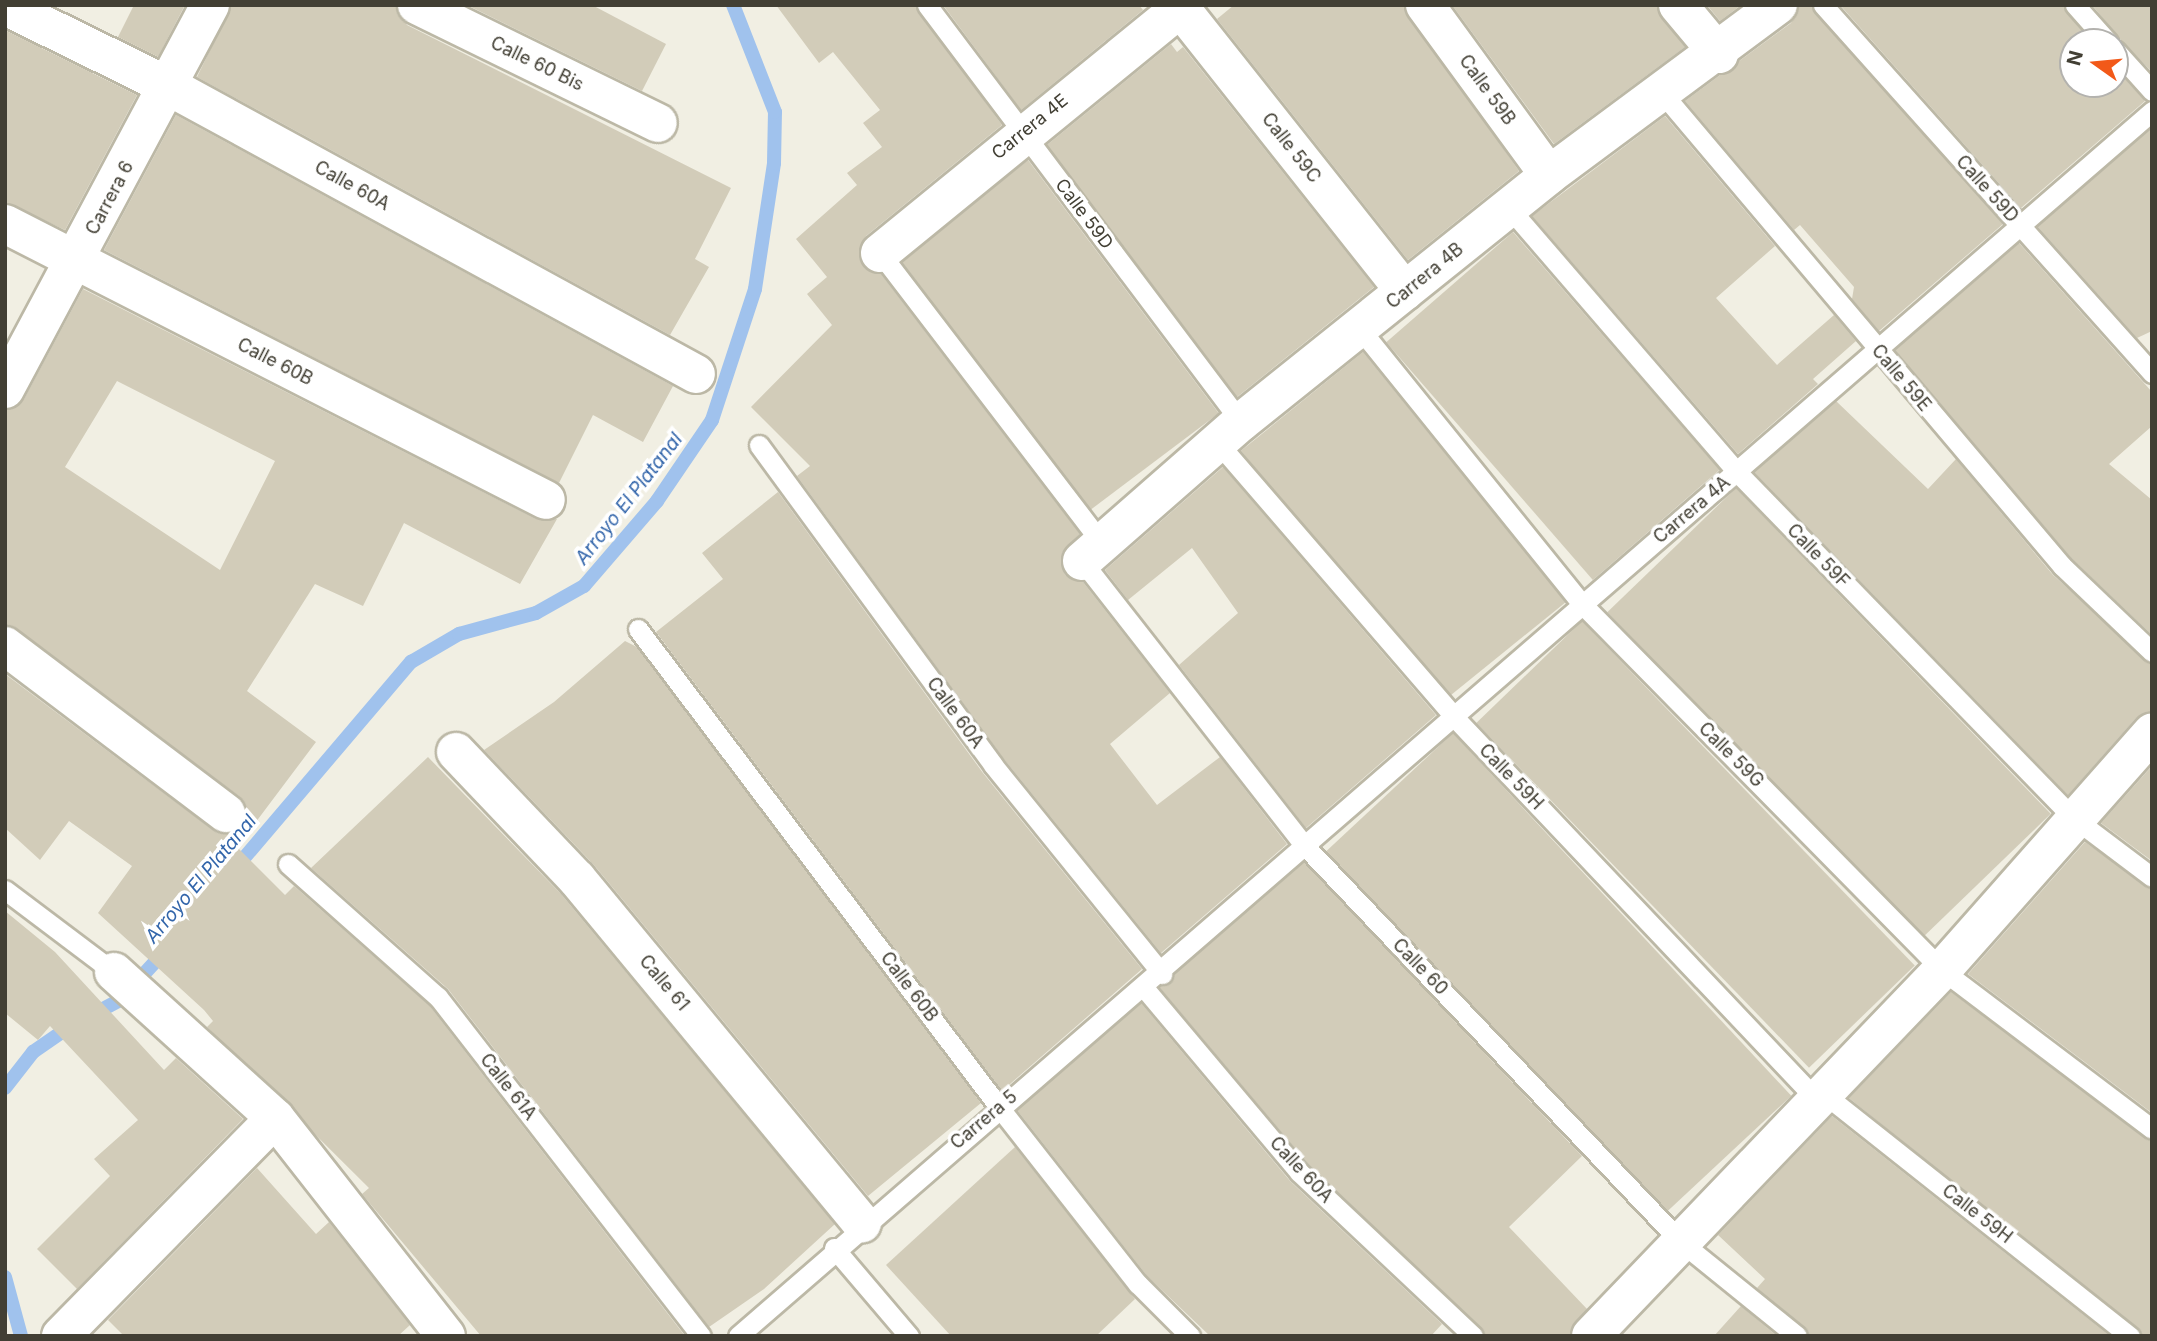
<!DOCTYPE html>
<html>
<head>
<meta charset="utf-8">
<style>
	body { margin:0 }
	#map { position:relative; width:2157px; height:1341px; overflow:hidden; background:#f1efe3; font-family:Inter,sans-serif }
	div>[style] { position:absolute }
	.stream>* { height:14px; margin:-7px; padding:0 7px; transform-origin:7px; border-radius:7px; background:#a0c2ed }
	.building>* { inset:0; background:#d2ccb9; transform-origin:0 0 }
	.roads { filter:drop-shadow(2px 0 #bcb8a6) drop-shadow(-2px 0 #bcb8a6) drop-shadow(0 2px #bcb8a6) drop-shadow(0 -2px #bcb8a6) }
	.service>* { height:19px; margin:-9.5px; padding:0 9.5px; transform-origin:9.5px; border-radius:9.5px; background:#fff }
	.minor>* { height:38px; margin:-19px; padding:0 19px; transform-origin:19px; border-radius:19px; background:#fff }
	span { translate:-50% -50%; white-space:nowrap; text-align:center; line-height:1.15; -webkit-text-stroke:7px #fff; paint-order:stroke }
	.street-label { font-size:18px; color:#423f34 }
	.water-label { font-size:19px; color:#3265aa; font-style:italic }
	.frame { position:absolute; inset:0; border:7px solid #423f34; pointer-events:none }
	.north { position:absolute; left:2059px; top:28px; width:70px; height:70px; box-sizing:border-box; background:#fff; border:2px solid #b3b2ae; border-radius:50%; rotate:285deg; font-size:19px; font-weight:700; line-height:28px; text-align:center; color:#423f34 }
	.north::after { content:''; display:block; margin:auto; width:24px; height:32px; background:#f25919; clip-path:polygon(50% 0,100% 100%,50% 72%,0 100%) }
</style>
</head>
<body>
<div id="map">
	<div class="stream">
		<i style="left:233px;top:871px;width:275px;rotate:-49.6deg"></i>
		<i style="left:411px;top:662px;width:56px;rotate:-30.3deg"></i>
		<i style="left:459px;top:634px;width:80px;rotate:-15.3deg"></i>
		<i style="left:536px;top:613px;width:55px;rotate:-29.4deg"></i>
		<i style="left:584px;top:586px;width:112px;rotate:-49.3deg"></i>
		<i style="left:657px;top:501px;width:98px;rotate:-55.8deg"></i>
		<i style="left:712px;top:420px;width:138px;rotate:-71.8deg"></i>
		<i style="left:755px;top:289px;width:127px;rotate:-81.4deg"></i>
		<i style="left:774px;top:163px;width:51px;rotate:-88.9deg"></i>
		<i style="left:775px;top:112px;width:115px;rotate:-111.4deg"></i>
		<i style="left:90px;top:1016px;width:34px;rotate:-28deg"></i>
		<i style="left:120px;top:1000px;width:68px;rotate:-47.4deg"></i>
		<i style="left:5px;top:1088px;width:46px;rotate:-52.1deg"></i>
		<i style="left:33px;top:1052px;width:47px;rotate:-34.7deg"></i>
		<i style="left:5px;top:1277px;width:61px;rotate:74.8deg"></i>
	</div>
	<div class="building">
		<i style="clip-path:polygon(134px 5px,185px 5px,158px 57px,118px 37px)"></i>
		<i style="clip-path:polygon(232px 5px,395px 5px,407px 25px,731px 188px,695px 259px,709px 267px,670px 335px,197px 77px)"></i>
		<i style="clip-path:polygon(467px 5px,592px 5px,666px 44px,642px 91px)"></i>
		<i style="clip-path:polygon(776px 5px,915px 5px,1002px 125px,866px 236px,859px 257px,864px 267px,881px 274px,1080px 534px,1062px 553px,1065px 575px,1083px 582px,1170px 693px,1110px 744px,1157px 805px,1220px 757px,1287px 844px,1161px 953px,1003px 758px,797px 476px,810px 466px,751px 407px,832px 325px,807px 294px,827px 277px,796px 239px,857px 185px,847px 173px,882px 147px,863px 123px,880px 110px,833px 52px,819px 63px)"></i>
		<i style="clip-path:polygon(943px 5px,1139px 5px,1143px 10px,1021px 110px)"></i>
		<i style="clip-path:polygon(1234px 5px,1403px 5px,1519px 171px,1408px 260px,1217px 19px)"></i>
		<i style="clip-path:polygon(1452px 5px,1657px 5px,1685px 47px,1554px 144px)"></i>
		<i style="clip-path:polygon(1707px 5px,1741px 5px,1720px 21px)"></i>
		<i style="clip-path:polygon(1799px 5px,1811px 5px,2003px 224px,1879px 331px,1852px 299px,1854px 287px,1800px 225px,1794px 230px,1685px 101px,1791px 23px)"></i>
		<i style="clip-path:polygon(1840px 5px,2063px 5px,2092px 42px,2073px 42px,2073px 84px,2115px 84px,2115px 68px,2145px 101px,2021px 208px)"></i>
		<i style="clip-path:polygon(2092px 5px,2152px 5px,2152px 72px,2120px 39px)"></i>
		<i style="clip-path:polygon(5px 30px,137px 95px,65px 230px,5px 202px)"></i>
		<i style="clip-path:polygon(1171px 44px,1177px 52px,1183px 47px,1374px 287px,1237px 397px,1047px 145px)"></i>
		<i style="clip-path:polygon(176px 115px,673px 386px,643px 442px,593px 415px,559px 483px,104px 250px)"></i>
		<i style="clip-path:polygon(1665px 116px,1775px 246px,1716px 298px,1777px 365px,1834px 315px,1856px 341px,1813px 379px,1818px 384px,1738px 454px,1532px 216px)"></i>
		<i style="clip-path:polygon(2152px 127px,2152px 331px,2137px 338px,2037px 226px)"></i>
		<i style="left:1028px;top:160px;width:317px;height:162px;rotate:53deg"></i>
		<i style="left:1513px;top:232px;width:315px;height:168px;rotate:49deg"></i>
		<i style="clip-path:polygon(2019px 243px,2152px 392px,2152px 426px,2109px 464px,2152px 500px,2152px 635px,2071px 558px,1895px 350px)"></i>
		<i style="clip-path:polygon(evenodd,83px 289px,536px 519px,557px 519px,520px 584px,404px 523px,363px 606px,315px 584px,247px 691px,316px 742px,237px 847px,285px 895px,294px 886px,429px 1005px,685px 1336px,481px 1336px,362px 1194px,369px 1188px,207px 1027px,213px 1021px,204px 1010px,98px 913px,132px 866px,69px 821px,40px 860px,5px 828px,5px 674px,213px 830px,234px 833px,248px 816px,239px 796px,5px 625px,5px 411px,24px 399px,83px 289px,117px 381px,275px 461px,220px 570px,65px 467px,117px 381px)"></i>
		<i style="left:1363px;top:352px;width:322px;height:157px;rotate:51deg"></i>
		<i style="clip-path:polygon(1836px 401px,1928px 489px,1956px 459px,2053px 575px,2152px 664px,2152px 712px,2136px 718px,2068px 795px,1754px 472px)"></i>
		<i style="clip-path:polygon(1223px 467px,1436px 715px,1306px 828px,1179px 665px,1238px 613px,1192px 548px,1128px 600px,1105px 570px)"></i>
		<i style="left:1736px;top:488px;width:453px;height:179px;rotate:46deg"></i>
		<i style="clip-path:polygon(778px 492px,983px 773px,1142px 969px,1002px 1091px,656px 632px,723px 579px,702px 553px)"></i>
		<i style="left:1582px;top:621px;width:479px;height:147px;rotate:46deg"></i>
		<i style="clip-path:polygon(625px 641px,637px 647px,981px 1103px,868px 1196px,594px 865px,484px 750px,554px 702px)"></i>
		<i style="left:1453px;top:733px;width:496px;height:173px;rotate:47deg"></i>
		<i style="clip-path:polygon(428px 757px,561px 894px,835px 1224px,764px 1289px,709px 1327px,448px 989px,311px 868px)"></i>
		<i style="clip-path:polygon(2152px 766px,2152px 861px,2101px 823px)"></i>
		<i style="clip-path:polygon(2085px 842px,2152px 889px,2152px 1113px,1968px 974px)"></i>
		<i style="clip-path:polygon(1304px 862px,1582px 1156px,1509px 1227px,1587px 1309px,1570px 1336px,1485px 1336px,1308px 1164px,1159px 987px)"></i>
		<i style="clip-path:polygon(5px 911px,55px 952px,164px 1070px,176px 1058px,243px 1119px,77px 1289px,37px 1249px,110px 1176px,94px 1159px,138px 1120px,50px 1026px,38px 1040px,5px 1013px)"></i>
		<i style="clip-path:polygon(1951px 992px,2152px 1141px,2152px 1336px,2142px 1336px,1849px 1098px)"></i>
		<i style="clip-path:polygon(1141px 1003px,1290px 1181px,1442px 1324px,1431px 1336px,1210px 1336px,1147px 1276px,1017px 1110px)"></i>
		<i style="clip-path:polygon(1832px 1116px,2110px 1336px,1809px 1336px,1757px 1288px,1765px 1279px,1718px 1235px)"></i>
		<i style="clip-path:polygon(1015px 1147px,1135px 1299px,1096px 1336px,951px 1336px,886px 1265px)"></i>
		<i style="clip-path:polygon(257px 1168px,316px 1234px,329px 1222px,410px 1325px,398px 1336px,124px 1336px,108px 1320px)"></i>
		<i style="clip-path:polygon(1741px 1306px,1777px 1336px,1714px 1336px)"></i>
	</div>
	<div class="roads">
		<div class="service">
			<i style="left:927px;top:5px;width:522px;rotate:53.02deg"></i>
			<i style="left:1823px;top:5px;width:494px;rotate:48.2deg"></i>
			<i style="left:2075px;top:5px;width:50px;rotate:48.3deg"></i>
			<i style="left:2115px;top:50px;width:55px;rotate:47.9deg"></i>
			<i style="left:1663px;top:94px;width:618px;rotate:49.79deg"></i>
			<i style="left:2062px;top:566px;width:124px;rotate:43.7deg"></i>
			<i style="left:1510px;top:209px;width:347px;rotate:49.2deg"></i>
			<i style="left:1737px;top:472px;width:484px;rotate:45.8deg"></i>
			<i style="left:2075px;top:819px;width:96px;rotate:37deg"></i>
			<i style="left:880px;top:253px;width:365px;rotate:52.6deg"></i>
			<i style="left:1360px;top:329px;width:353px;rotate:51.1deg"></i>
			<i style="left:1582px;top:604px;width:513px;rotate:45.47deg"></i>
			<i style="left:1942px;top:970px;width:263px;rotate:37.1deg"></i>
			<i style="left:1218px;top:443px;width:363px;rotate:49.2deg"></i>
			<i style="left:1455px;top:718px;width:526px;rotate:46.54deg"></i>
			<i style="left:759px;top:445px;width:396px;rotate:53.8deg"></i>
			<i style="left:993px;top:765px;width:269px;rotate:51deg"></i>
			<i style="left:1082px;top:561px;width:360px;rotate:52deg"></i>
			<i style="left:1304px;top:845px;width:547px;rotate:46.48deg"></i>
			<i style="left:1681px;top:1242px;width:149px;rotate:39deg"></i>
			<i style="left:638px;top:629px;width:599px;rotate:52.94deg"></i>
			<i style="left:999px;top:1107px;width:225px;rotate:51.9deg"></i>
			<i style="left:1138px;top:1284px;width:74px;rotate:45deg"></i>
			<i style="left:288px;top:864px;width:200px;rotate:41.6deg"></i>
			<i style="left:438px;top:997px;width:429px;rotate:52.2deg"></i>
			<i style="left:5px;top:890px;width:136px;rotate:37deg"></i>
			<i style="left:1145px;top:989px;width:239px;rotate:49.9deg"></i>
			<i style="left:1299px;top:1172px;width:239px;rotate:43.3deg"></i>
			<i style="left:1823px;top:1093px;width:392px;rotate:38.4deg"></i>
			<i style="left:834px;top:1248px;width:116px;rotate:49.6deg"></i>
			<i style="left:738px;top:1336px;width:1871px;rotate:-40.9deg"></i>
		</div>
		<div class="minor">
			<i style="left:417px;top:5px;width:268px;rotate:26.1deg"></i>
			<i style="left:1178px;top:5px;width:365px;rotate:51.6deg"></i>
			<i style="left:1425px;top:5px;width:210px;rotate:53.9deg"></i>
			<i style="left:1678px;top:5px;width:64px;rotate:50.1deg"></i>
			<i style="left:5px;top:6px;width:184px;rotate:26.1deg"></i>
			<i style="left:170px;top:87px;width:599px;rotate:28.62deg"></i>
			<i style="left:5px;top:224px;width:607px;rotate:27.03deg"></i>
			<i style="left:880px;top:253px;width:392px;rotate:-39.2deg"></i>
			<i style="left:5px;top:389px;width:435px;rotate:-61.9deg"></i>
			<i style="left:1082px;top:561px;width:211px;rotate:-41.2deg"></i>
			<i style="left:1241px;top:422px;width:395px;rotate:-38.7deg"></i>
			<i style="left:1549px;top:175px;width:285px;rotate:-36.6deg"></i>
			<i style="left:5px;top:646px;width:277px;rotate:37.1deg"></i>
			<i style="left:456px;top:752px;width:175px;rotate:46.4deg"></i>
			<i style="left:577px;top:879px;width:447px;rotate:50.4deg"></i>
			<i style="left:114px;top:972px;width:217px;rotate:42.2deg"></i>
			<i style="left:275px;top:1118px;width:277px;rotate:51.9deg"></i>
			<i style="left:61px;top:1336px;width:305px;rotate:-45.5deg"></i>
			<i style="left:1591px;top:1336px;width:507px;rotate:-46.2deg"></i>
			<i style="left:1942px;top:970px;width:317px;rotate:-48.5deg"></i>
		</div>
	</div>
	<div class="street-label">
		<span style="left:537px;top:64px;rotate:26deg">Calle 60 Bis</span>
		<span style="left:1487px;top:90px;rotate:54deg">Calle 59B</span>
		<span style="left:1030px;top:127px;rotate:-39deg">Carrera 4E</span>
		<span style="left:1291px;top:148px;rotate:52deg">Calle 59C</span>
		<span style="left:352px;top:186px;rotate:29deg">Calle 60A</span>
		<span style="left:1987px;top:189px;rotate:48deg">Calle 59D</span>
		<span style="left:110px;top:198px;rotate:-62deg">Carrera 6</span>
		<span style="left:1084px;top:214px;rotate:53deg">Calle 59D</span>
		<span style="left:1425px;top:276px;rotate:-39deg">Carrera 4B</span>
		<span style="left:275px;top:362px;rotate:27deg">Calle 60B</span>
		<span style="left:1901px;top:378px;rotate:50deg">Calle 59E</span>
		<span style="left:1692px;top:510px;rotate:-40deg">Carrera 4A</span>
		<span style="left:1818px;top:556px;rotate:46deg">Calle 59F</span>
		<span style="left:955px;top:713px;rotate:54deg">Calle 60A</span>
		<span style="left:1731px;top:755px;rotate:45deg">Calle 59G</span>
		<span style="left:1511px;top:777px;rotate:46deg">Calle 59H</span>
		<span style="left:1420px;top:967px;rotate:46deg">Calle 60</span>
		<span style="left:664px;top:983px;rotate:50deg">Calle 61</span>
		<span style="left:909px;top:987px;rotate:53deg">Calle 60B</span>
		<span style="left:508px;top:1087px;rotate:52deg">Calle 61A</span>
		<span style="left:984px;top:1120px;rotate:-40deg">Carrera 5</span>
		<span style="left:1301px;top:1170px;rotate:47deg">Calle 60A</span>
		<span style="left:1977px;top:1214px;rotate:38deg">Calle 59H</span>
	</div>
	<div class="water-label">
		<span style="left:629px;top:499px;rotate:-52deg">Arroyo El Platanal</span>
		<span style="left:201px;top:879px;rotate:-50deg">Arroyo El Platanal</span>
	</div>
	<div class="frame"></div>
	<div class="north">N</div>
</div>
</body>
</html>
